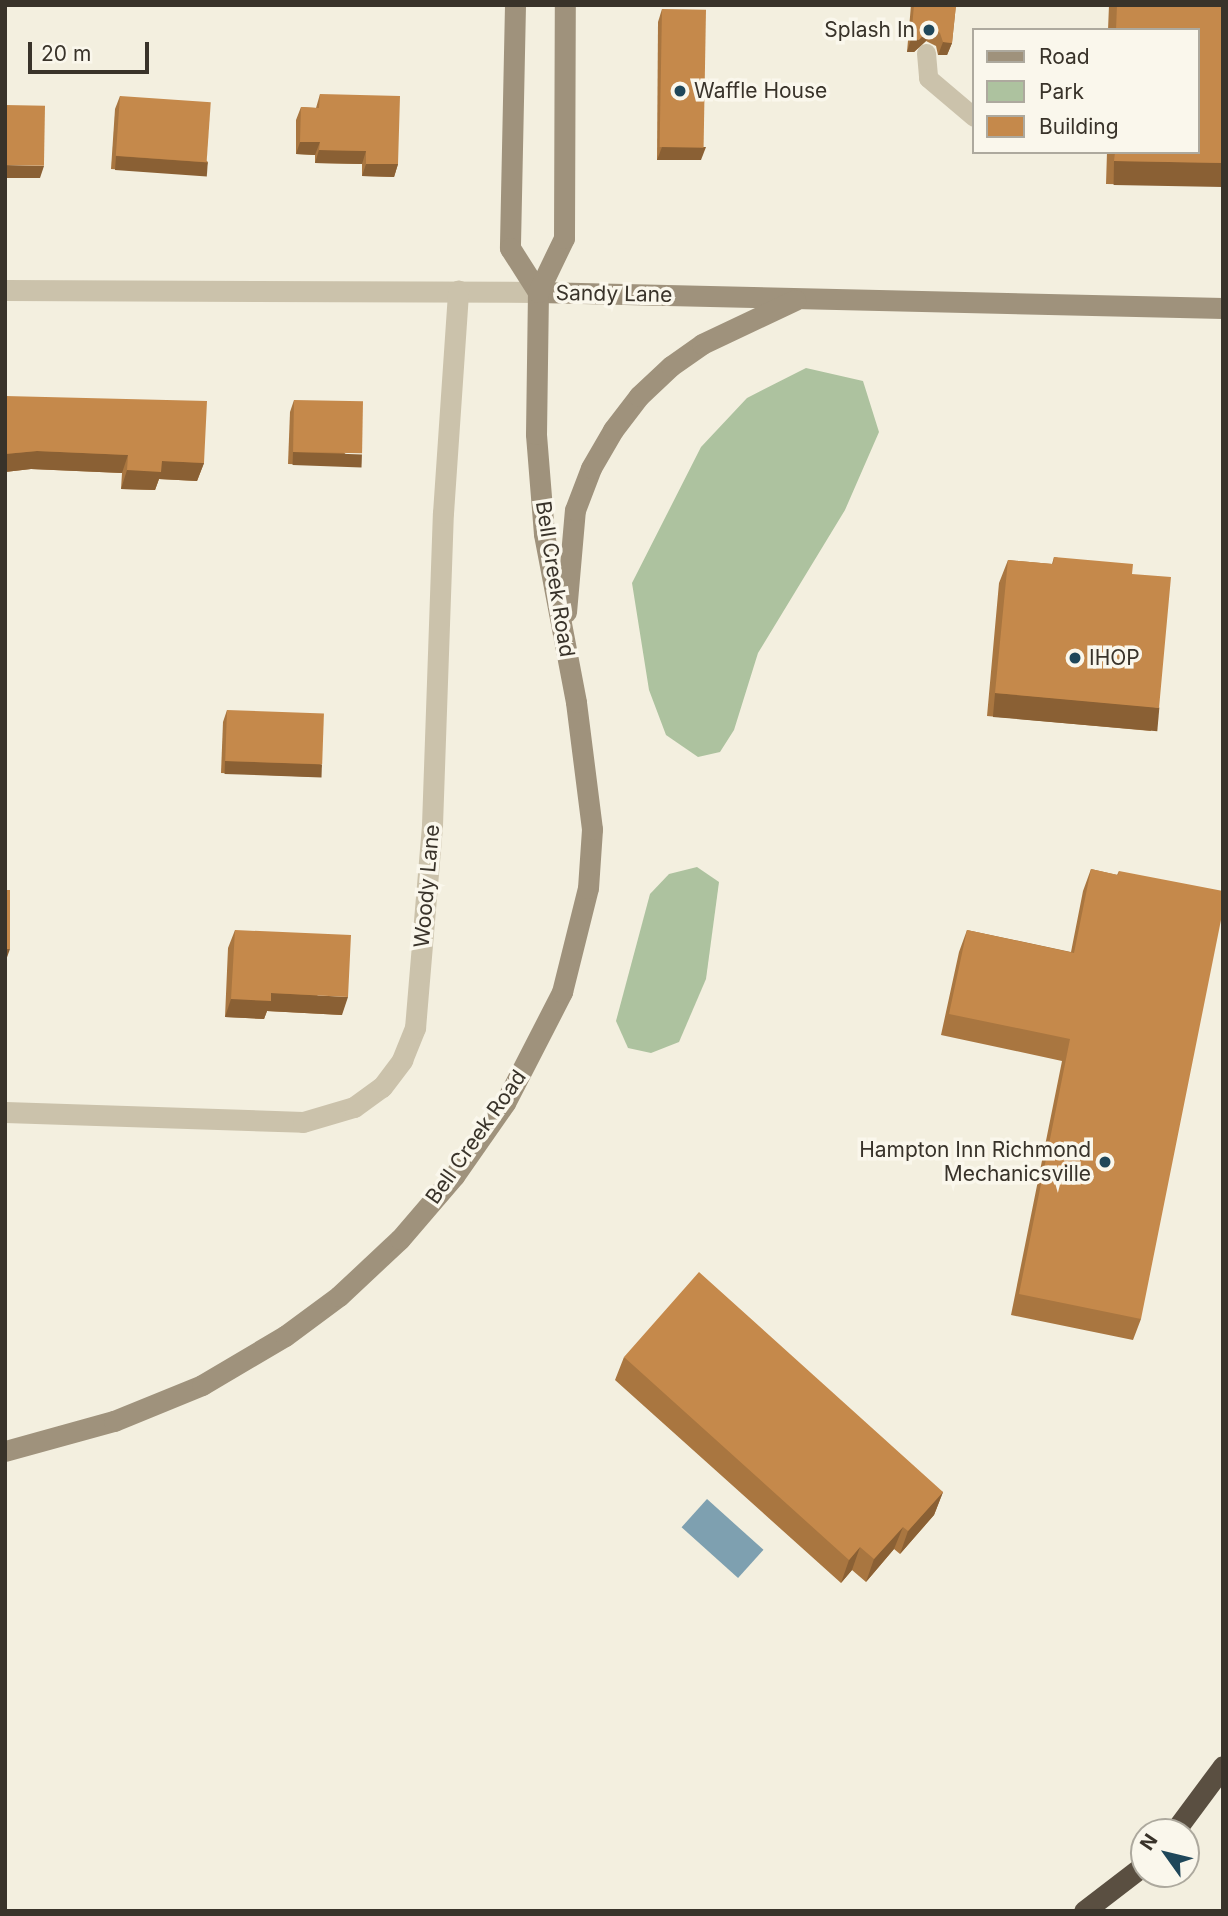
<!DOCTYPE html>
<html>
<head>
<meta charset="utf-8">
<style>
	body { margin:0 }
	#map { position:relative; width:1228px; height:1916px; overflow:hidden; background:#f3efdf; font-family:Inter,sans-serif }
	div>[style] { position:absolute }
	.green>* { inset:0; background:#adc29f }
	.water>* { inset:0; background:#7ea0b0; transform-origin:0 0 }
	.lane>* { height:19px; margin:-9.5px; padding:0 9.5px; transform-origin:9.5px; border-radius:9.5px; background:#cbc2ab }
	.street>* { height:21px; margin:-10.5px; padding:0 10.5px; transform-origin:10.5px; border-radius:10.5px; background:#cbc2ab }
	.secondary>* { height:21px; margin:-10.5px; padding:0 10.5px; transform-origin:10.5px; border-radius:10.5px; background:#9f927c }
	.highway>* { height:21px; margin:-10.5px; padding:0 10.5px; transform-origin:10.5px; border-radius:10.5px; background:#5a4f41 }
	.wall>* { inset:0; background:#a97640 }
	.shaded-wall>* { inset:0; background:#8a6034; transform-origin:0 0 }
	.building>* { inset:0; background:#c5894b; transform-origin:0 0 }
	.dots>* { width:19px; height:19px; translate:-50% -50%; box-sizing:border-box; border:4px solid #faf7ec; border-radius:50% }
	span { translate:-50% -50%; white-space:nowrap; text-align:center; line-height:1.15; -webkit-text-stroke:7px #faf7ec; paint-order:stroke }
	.poi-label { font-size:21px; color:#39332a }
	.right { translate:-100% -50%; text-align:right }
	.left { translate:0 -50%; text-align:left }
	.street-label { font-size:21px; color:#39332a }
	.frame { position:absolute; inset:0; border:7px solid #39332a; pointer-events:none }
	.legend { position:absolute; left:972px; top:28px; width:228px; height:126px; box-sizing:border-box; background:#faf7ec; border:2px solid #ada99e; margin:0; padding:9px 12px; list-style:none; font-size:21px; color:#39332a }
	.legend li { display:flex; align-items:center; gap:14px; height:35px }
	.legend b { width:35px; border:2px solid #ada99e }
	.north { position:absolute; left:1130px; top:1818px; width:70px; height:70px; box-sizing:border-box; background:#faf7ec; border:2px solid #ada99e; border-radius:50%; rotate:304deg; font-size:19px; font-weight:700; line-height:28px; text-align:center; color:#39332a }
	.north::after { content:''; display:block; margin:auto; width:24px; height:32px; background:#1f475a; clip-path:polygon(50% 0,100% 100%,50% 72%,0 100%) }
	.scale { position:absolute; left:28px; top:42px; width:121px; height:32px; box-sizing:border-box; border:4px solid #39332a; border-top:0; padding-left:9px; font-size:21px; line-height:24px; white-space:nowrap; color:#39332a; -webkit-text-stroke:5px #faf7ec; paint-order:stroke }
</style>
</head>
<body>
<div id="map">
	<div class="green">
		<i style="clip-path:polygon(806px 368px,863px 381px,879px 432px,845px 510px,758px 653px,734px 730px,720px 752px,698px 757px,666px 735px,649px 690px,632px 583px,701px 447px,747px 398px)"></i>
		<i style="clip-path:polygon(697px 867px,719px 882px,706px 979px,679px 1042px,651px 1053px,628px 1048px,616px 1021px,650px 894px,669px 874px)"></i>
	</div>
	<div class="water">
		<i style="left:707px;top:1499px;width:76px;height:38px;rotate:42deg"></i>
	</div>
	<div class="lane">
		<i style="left:926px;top:53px;width:25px;rotate:85deg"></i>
		<i style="left:928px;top:78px;width:60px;rotate:40.3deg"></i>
	</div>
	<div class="street">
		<i style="left:5px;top:290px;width:533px;rotate:0.21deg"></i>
		<i style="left:5px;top:1112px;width:298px;rotate:1.9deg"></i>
		<i style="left:303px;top:1122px;width:53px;rotate:-16.4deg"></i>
		<i style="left:354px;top:1107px;width:34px;rotate:-36deg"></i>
		<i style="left:382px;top:1087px;width:34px;rotate:-53deg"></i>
		<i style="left:402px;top:1060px;width:35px;rotate:-68deg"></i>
		<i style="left:415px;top:1028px;width:204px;rotate:-85.2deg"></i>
		<i style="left:432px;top:825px;width:312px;rotate:-88deg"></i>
		<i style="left:443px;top:513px;width:223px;rotate:-86.1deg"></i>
	</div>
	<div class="secondary">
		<i style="left:515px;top:5px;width:243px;rotate:91.2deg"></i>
		<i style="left:510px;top:248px;width:52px;rotate:57.5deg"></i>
		<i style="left:538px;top:292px;width:685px;rotate:1.34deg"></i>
		<i style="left:566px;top:612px;width:102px;rotate:-85deg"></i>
		<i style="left:575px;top:510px;width:45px;rotate:-69.1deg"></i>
		<i style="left:591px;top:468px;width:44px;rotate:-59.9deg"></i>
		<i style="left:613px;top:430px;width:43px;rotate:-52.6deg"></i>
		<i style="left:639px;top:396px;width:44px;rotate:-43.2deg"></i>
		<i style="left:671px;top:366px;width:38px;rotate:-35deg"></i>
		<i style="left:702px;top:344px;width:103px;rotate:-25.3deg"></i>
		<i style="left:5px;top:1451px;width:113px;rotate:-15.4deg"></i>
		<i style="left:114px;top:1421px;width:95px;rotate:-22.2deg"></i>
		<i style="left:202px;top:1385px;width:96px;rotate:-30.6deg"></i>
		<i style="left:285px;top:1336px;width:67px;rotate:-36.5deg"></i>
		<i style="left:339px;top:1296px;width:83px;rotate:-43.1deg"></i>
		<i style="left:400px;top:1239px;width:83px;rotate:-49.4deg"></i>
		<i style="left:454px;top:1176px;width:89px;rotate:-55.1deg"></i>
		<i style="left:505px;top:1103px;width:125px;rotate:-62.8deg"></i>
		<i style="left:562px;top:992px;width:107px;rotate:-76deg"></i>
		<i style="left:588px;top:888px;width:59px;rotate:-86.1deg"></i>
		<i style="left:592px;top:829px;width:128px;rotate:-97.2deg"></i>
		<i style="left:576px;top:702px;width:171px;rotate:-100.8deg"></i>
		<i style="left:544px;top:534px;width:100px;rotate:-94.6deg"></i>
		<i style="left:536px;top:434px;width:142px;rotate:-89.2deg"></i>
		<i style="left:538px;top:292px;width:60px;rotate:-64.3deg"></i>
		<i style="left:564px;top:238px;width:233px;rotate:-89.8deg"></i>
	</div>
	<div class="highway">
		<i style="left:1174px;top:1832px;width:82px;rotate:-53.4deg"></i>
		<i style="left:1084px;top:1911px;width:76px;rotate:-37.5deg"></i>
	</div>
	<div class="wall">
		<i style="clip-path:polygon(911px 5px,956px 5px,952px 43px,947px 55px,938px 55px,936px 46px,926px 41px,914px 52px,907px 52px)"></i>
		<i style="clip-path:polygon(1109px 5px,1223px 5px,1223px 186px,1106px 184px,1107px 152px,1198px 152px,1198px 30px,1108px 30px)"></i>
		<i style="clip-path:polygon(662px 9px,701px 160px,657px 160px,658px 22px)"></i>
		<i style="clip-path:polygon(320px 94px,398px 164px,394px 177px,362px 176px,362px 164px,315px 163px,315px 155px,296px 154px,296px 120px,301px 107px,316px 108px)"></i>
		<i style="clip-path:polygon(120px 96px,208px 162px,203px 175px,111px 169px,115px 109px)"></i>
		<i style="clip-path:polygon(5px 396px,204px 463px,197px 481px,159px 479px,155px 490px,121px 489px,122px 473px,31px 469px,5px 472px)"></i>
		<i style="clip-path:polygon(294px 400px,357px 466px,288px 464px,290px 412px)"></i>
		<i style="clip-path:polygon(1054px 557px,1132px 574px,1151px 731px,987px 716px,999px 583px,1008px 560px,1052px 564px)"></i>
		<i style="clip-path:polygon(227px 710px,322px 765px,317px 777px,221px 773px,223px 722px)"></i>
		<i style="clip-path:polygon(1091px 869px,1117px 875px,1119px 871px,1141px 1319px,1133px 1340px,1011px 1315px,1062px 1061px,941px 1035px,959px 952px,967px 930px,1071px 952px,1083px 891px)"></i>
		<i style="clip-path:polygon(235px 930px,342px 1015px,267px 1011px,264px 1019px,225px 1017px,228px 948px)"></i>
		<i style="clip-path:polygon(624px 1357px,943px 1492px,934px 1515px,900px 1554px,894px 1549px,866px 1582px,852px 1570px,841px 1583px,615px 1380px)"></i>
	</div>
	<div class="shaded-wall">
		<i style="clip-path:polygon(930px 28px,926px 41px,914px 52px,907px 52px,911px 39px)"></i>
		<i style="clip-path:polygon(943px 42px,952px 43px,947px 55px,938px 55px)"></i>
		<i style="clip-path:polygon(300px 142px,320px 142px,315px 155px,296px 154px)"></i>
		<i style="clip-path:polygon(662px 147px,706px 147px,701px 160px,657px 160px)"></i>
		<i style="clip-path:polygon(319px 150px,366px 151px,362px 164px,315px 163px)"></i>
		<i style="left:116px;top:156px;width:92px;height:14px;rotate:4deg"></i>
		<i style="left:1114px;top:161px;width:109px;height:24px;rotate:1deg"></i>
		<i style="clip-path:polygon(366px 164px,398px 164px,394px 177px,362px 176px)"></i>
		<i style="clip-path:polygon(5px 165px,44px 166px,40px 178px,5px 178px)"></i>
		<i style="clip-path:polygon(37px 451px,128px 455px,122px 473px,31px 469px,5px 472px,5px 454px)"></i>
		<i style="left:293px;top:452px;width:69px;height:13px;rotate:2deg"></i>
		<i style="clip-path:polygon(162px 461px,204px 463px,197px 481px,159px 479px,155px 490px,121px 489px,127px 470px)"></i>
		<i style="left:995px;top:693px;width:165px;height:24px;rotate:5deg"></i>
		<i style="left:225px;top:761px;width:97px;height:13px;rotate:2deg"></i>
		<i style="clip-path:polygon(5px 949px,10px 949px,5px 963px)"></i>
		<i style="clip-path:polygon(271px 993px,348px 997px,342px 1015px,267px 1011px,264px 1019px,225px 1017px,231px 999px)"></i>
		<i style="clip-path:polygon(943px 1492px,934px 1515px,900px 1554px,908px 1531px)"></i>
		<i style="clip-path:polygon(903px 1527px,894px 1549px,866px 1582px,874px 1559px)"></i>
		<i style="clip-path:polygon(860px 1547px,852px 1570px,841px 1583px,849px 1560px)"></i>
	</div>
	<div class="building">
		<i style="clip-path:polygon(914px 5px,956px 5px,952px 43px,943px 42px,940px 33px,930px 28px,919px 40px,911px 39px)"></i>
		<i style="clip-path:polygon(1117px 5px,1223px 5px,1223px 163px,1114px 161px,1115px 152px,1198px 152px,1198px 30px,1116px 30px)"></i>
		<i style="left:662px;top:9px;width:44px;height:138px;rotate:1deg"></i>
		<i style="clip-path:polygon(320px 94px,400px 96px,398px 164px,366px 164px,366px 151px,319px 150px,320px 142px,300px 142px,301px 107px,319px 108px)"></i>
		<i style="left:120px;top:96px;width:91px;height:60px;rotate:4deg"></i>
		<i style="left:5px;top:105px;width:40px;height:60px;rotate:1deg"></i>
		<i style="clip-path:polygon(5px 396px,207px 401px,204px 463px,162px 461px,161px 472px,127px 470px,128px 455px,37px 451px,5px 454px)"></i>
		<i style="left:294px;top:400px;width:69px;height:52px;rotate:1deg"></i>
		<i style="clip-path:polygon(1054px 557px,1133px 564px,1132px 574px,1171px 577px,1159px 708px,995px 693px,1008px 560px,1053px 564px)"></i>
		<i style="left:227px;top:710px;width:97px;height:51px;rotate:2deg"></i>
		<i style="clip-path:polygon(1091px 869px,1118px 875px,1119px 871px,1223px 891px,1223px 910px,1141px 1319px,1019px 1294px,1070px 1039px,949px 1014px,967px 930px,1074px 953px)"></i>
		<i style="left:5px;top:890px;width:5px;height:59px"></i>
		<i style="clip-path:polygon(235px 930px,351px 935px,348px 997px,271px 993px,271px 1001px,231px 999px)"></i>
		<i style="clip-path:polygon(699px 1272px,943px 1492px,908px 1531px,903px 1527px,874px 1559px,860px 1547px,849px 1560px,624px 1357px)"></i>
	</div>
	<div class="dots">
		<i style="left:929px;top:30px;background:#1f475a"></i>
		<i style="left:680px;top:91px;background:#1f475a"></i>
		<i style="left:1075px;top:658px;background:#1f475a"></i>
		<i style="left:1105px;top:1162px;background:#1f475a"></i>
	</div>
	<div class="poi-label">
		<span class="right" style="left:915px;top:30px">Splash In</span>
		<span class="left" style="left:694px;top:91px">Waffle House</span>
		<span class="left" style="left:1089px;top:658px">IHOP</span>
		<span class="right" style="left:1091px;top:1162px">Hampton Inn Richmond<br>Mechanicsville</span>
	</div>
	<div class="street-label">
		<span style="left:614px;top:294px;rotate:1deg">Sandy Lane</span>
		<span style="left:555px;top:579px;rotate:81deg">Bell Creek Road</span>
		<span style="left:427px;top:886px;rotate:-85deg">Woody Lane</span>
		<span style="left:476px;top:1137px;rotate:-55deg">Bell Creek Road</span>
	</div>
	<div class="frame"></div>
	<ul class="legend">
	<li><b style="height:9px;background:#9f927c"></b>Road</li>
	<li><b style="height:19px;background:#adc29f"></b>Park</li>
	<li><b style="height:19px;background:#c5894b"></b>Building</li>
	</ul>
	<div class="north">N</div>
	<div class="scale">20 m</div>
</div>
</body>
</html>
